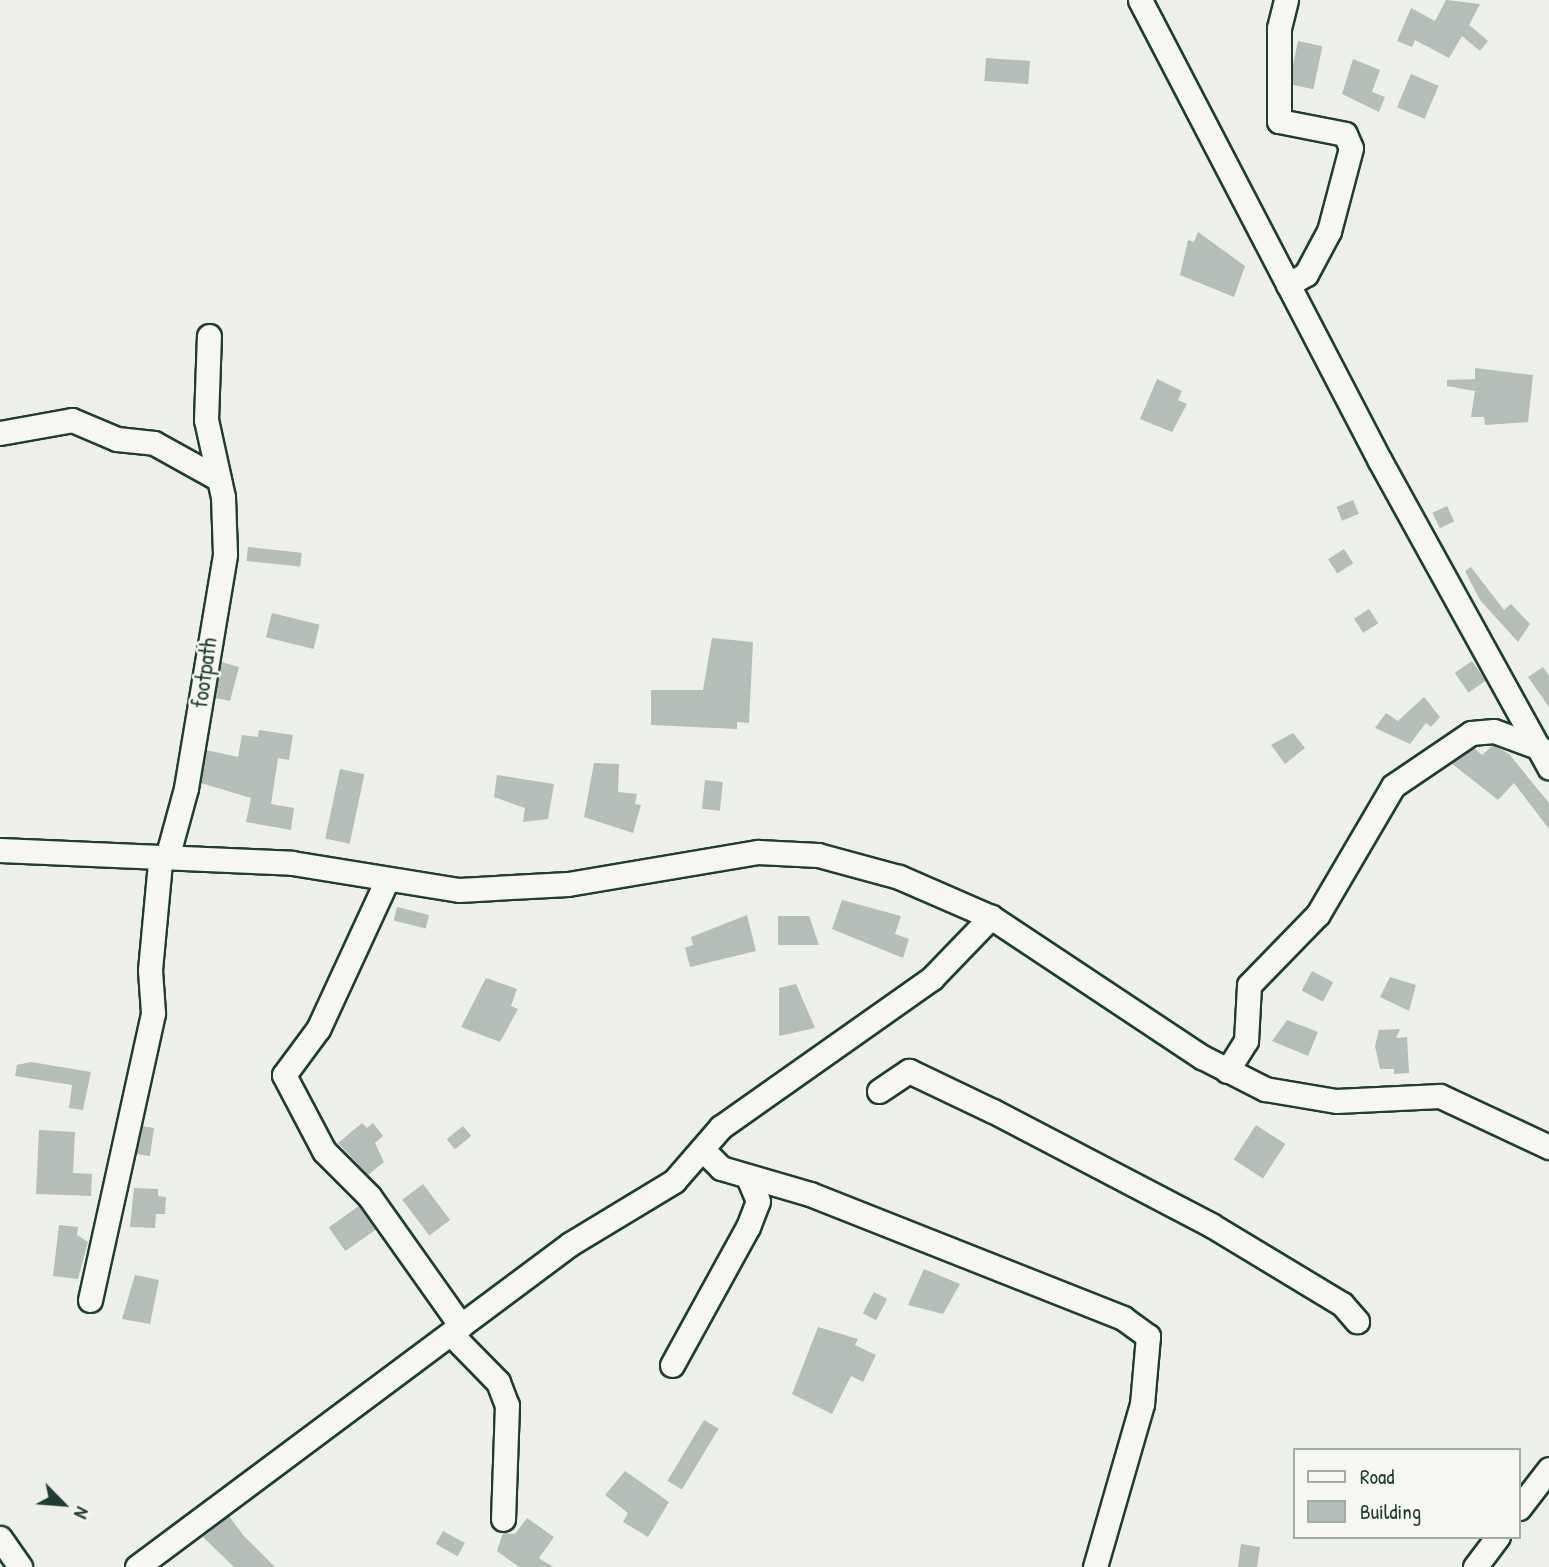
<!DOCTYPE html>
<html>
<head>
<meta charset="utf-8">
<style>
	body { margin:0 }
	#map { position:relative; width:1549px; height:1567px; overflow:hidden; background:#edefea; font-family:"Patrick Hand",sans-serif }
	div>[style] { position:absolute }
	.building>* { inset:0; background:#b4bdb8; transform-origin:0 0 }
	.roads { filter:drop-shadow(2px 0 #1f3d34) drop-shadow(-2px 0 #1f3d34) drop-shadow(0 2px #1f3d34) drop-shadow(0 -2px #1f3d34) }
	.minor>* { height:23px; margin:-11.5px; padding:0 11.5px; transform-origin:11.5px; border-radius:11.5px; background:#f6f6f2 }
	span { translate:-50% -50%; white-space:nowrap; text-align:center; line-height:1.15; -webkit-text-stroke:5px #f6f6f2; paint-order:stroke }
	.street-label { font-size:23px; color:#1f3d34 }
	.legend { position:absolute; left:1293px; top:1448px; width:228px; height:91px; box-sizing:border-box; background:#f6f6f2; border:2px solid #a0aca6; margin:0; padding:9px 12px; list-style:none; font-size:21px; color:#1f3d34 }
	.legend li { display:flex; align-items:center; gap:14px; height:35px }
	.legend b { width:35px; border:2px solid #a0aca6 }
	.north { position:absolute; left:28px; top:1469px; width:70px; height:70px; -webkit-text-stroke:5px #f6f6f2; paint-order:stroke; rotate:115deg; font-size:19px; font-weight:700; line-height:28px; text-align:center; color:#1f3d34 }
	.north::after { content:''; display:block; margin:auto; width:24px; height:32px; background:#1f3d34; clip-path:polygon(50% 0,100% 100%,50% 72%,0 100%) }
</style>
</head>
<body>
<div id="map">
	<div class="building">
		<i style="clip-path:polygon(1446px 0,1480px 4px,1469px 25px,1488px 41px,1480px 51px,1462px 36px,1449px 58px,1415px 40px,1412px 47px,1397px 41px,1411px 8px,1435px 21px)"></i>
		<i style="left:1298px;top:41px;width:25px;height:44px;rotate:12deg"></i>
		<i style="left:986px;top:58px;width:44px;height:23px;rotate:4deg"></i>
		<i style="clip-path:polygon(1353px 59px,1380px 70px,1372px 92px,1385px 97px,1379px 112px,1342px 94px)"></i>
		<i style="left:1411px;top:74px;width:30px;height:36px;rotate:23deg"></i>
		<i style="clip-path:polygon(1198px 232px,1245px 266px,1234px 297px,1180px 275px,1188px 240px,1194px 242px)"></i>
		<i style="clip-path:polygon(1475px 368px,1533px 375px,1528px 422px,1485px 425px,1484px 417px,1471px 417px,1475px 391px,1447px 386px,1447px 380px,1475px 379px)"></i>
		<i style="clip-path:polygon(1157px 379px,1182px 391px,1178px 400px,1187px 404px,1172px 432px,1140px 419px)"></i>
		<i style="left:1353px;top:500px;width:15px;height:18px;rotate:67deg"></i>
		<i style="left:1447px;top:506px;width:17px;height:16px;rotate:65deg"></i>
		<i style="left:248px;top:547px;width:54px;height:14px;rotate:6deg"></i>
		<i style="left:1344px;top:549px;width:17px;height:19px;rotate:57deg"></i>
		<i style="clip-path:polygon(1471px 567px,1504px 610px,1511px 604px,1530px 624px,1518px 642px,1480px 600px,1465px 571px)"></i>
		<i style="left:1369px;top:609px;width:17px;height:18px;rotate:57deg"></i>
		<i style="left:272px;top:613px;width:49px;height:25px;rotate:14deg"></i>
		<i style="clip-path:polygon(712px 638px,753px 642px,749px 723px,737px 722px,737px 729px,651px 725px,651px 690px,703px 690px)"></i>
		<i style="left:1472px;top:661px;width:24px;height:21px;rotate:55deg"></i>
		<i style="clip-path:polygon(221px 662px,239px 667px,230px 701px,215px 698px)"></i>
		<i style="clip-path:polygon(1543px 667px,1549px 676px,1549px 707px,1528px 677px)"></i>
		<i style="clip-path:polygon(1424px 697px,1440px 717px,1431px 727px,1426px 723px,1410px 744px,1375px 728px,1386px 713px,1398px 721px)"></i>
		<i style="clip-path:polygon(259px 730px,293px 735px,289px 760px,278px 758px,271px 804px,294px 808px,291px 830px,246px 822px,251px 798px,201px 783px,206px 750px,238px 757px,242px 735px,258px 737px)"></i>
		<i style="clip-path:polygon(1293px 733px,1305px 748px,1285px 764px,1271px 745px)"></i>
		<i style="clip-path:polygon(1493px 745px,1509px 754px,1549px 803px,1549px 829px,1514px 783px,1498px 800px,1451px 763px,1474px 748px,1482px 755px)"></i>
		<i style="clip-path:polygon(594px 763px,619px 764px,618px 792px,637px 794px,635px 804px,641px 805px,633px 833px,584px 817px)"></i>
		<i style="left:340px;top:769px;width:25px;height:71px;rotate:12deg"></i>
		<i style="clip-path:polygon(497px 775px,554px 784px,548px 819px,523px 822px,525px 808px,494px 797px)"></i>
		<i style="left:705px;top:780px;width:18px;height:29px;rotate:6deg"></i>
		<i style="clip-path:polygon(842px 900px,901px 916px,895px 934px,909px 939px,903px 958px,832px 929px)"></i>
		<i style="left:397px;top:907px;width:33px;height:14px;rotate:14deg"></i>
		<i style="clip-path:polygon(747px 915px,756px 951px,690px 967px,685px 948px,693px 945px,691px 937px)"></i>
		<i style="clip-path:polygon(778px 916px,809px 916px,819px 945px,778px 945px)"></i>
		<i style="left:1312px;top:971px;width:24px;height:22px;rotate:28deg"></i>
		<i style="clip-path:polygon(1390px 977px,1416px 985px,1409px 1011px,1380px 997px)"></i>
		<i style="clip-path:polygon(486px 978px,517px 989px,511px 1006px,518px 1009px,500px 1042px,461px 1027px)"></i>
		<i style="clip-path:polygon(796px 984px,815px 1028px,779px 1036px,779px 988px)"></i>
		<i style="clip-path:polygon(1287px 1020px,1318px 1032px,1308px 1056px,1272px 1041px)"></i>
		<i style="clip-path:polygon(1400px 1029px,1396px 1038px,1407px 1037px,1409px 1073px,1394px 1074px,1394px 1069px,1380px 1069px,1375px 1046px,1379px 1030px)"></i>
		<i style="clip-path:polygon(31px 1062px,91px 1072px,83px 1110px,69px 1108px,72px 1085px,15px 1076px,17px 1065px)"></i>
		<i style="clip-path:polygon(362px 1123px,367px 1128px,373px 1123px,383px 1136px,375px 1143px,384px 1162px,368px 1175px,338px 1143px)"></i>
		<i style="left:1256px;top:1125px;width:35px;height:41px;rotate:33deg"></i>
		<i style="clip-path:polygon(143px 1126px,154px 1128px,150px 1156px,136px 1154px)"></i>
		<i style="left:463px;top:1126px;width:13px;height:21px;rotate:51deg"></i>
		<i style="clip-path:polygon(39px 1130px,75px 1132px,73px 1173px,92px 1174px,91px 1196px,36px 1194px)"></i>
		<i style="left:423px;top:1184px;width:45px;height:26px;rotate:53deg"></i>
		<i style="clip-path:polygon(134px 1188px,158px 1189px,158px 1196px,166px 1197px,165px 1214px,156px 1214px,155px 1228px,130px 1227px)"></i>
		<i style="left:359px;top:1206px;width:29px;height:37px;rotate:55deg"></i>
		<i style="clip-path:polygon(59px 1225px,78px 1227px,77px 1235px,88px 1242px,78px 1279px,53px 1276px)"></i>
		<i style="clip-path:polygon(924px 1269px,960px 1284px,943px 1314px,908px 1305px)"></i>
		<i style="clip-path:polygon(135px 1275px,159px 1280px,150px 1324px,122px 1319px)"></i>
		<i style="left:874px;top:1292px;width:15px;height:24px;rotate:28deg"></i>
		<i style="clip-path:polygon(818px 1327px,858px 1339px,855px 1345px,876px 1355px,863px 1382px,851px 1376px,832px 1414px,792px 1394px)"></i>
		<i style="left:704px;top:1420px;width:17px;height:71px;rotate:31deg"></i>
		<i style="clip-path:polygon(625px 1471px,669px 1502px,648px 1537px,623px 1522px,628px 1513px,605px 1495px)"></i>
		<i style="clip-path:polygon(229px 1516px,243px 1535px,275px 1567px,234px 1567px,203px 1537px)"></i>
		<i style="clip-path:polygon(527px 1518px,554px 1537px,539px 1558px,553px 1567px,519px 1567px,497px 1551px,503px 1533px,515px 1534px)"></i>
		<i style="left:443px;top:1531px;width:25px;height:15px;rotate:29deg"></i>
		<i style="clip-path:polygon(1241px 1544px,1260px 1547px,1257px 1567px,1238px 1567px)"></i>
	</div>
	<div class="roads">
		<div class="minor">
			<i style="left:1140px;top:0;width:520px;rotate:62.5deg"></i>
			<i style="left:1380px;top:461px;width:350px;rotate:61.1deg"></i>
			<i style="left:1286px;top:0;width:29px;rotate:104deg"></i>
			<i style="left:1279px;top:28px;width:93px;rotate:90deg"></i>
			<i style="left:1279px;top:121px;width:67px;rotate:11.1deg"></i>
			<i style="left:1345px;top:134px;width:15px;rotate:67deg"></i>
			<i style="left:1351px;top:148px;width:86px;rotate:104.8deg"></i>
			<i style="left:1329px;top:231px;width:49px;rotate:118.1deg"></i>
			<i style="left:1306px;top:274px;width:21px;rotate:149deg"></i>
			<i style="left:0;top:433px;width:73px;rotate:-10.2deg"></i>
			<i style="left:72px;top:420px;width:49px;rotate:22.9deg"></i>
			<i style="left:117px;top:439px;width:37px;rotate:6deg"></i>
			<i style="left:154px;top:443px;width:74px;rotate:29deg"></i>
			<i style="left:0;top:850px;width:292px;rotate:2.5deg"></i>
			<i style="left:292px;top:863px;width:169px;rotate:9.2deg"></i>
			<i style="left:459px;top:890px;width:109px;rotate:-3.2deg"></i>
			<i style="left:568px;top:884px;width:193px;rotate:-9.6deg"></i>
			<i style="left:758px;top:852px;width:60px;rotate:2.9deg"></i>
			<i style="left:818px;top:855px;width:84px;rotate:15.2deg"></i>
			<i style="left:899px;top:877px;width:100px;rotate:23.5deg"></i>
			<i style="left:991px;top:917px;width:253px;rotate:33.6deg"></i>
			<i style="left:1202px;top:1057px;width:71px;rotate:26.9deg"></i>
			<i style="left:1265px;top:1089px;width:72px;rotate:9.6deg"></i>
			<i style="left:1336px;top:1101px;width:104px;rotate:-2.8deg"></i>
			<i style="left:1440px;top:1096px;width:120px;rotate:25.1deg"></i>
			<i style="left:387px;top:880px;width:164px;rotate:114.8deg"></i>
			<i style="left:318px;top:1029px;width:57px;rotate:126.5deg"></i>
			<i style="left:284px;top:1075px;width:86px;rotate:62.2deg"></i>
			<i style="left:324px;top:1151px;width:64px;rotate:45deg"></i>
			<i style="left:369px;top:1196px;width:159px;rotate:54.7deg"></i>
			<i style="left:1227px;top:1071px;width:36px;rotate:-58deg"></i>
			<i style="left:1246px;top:1041px;width:56px;rotate:-86.9deg"></i>
			<i style="left:1249px;top:985px;width:99px;rotate:-45.8deg"></i>
			<i style="left:1318px;top:914px;width:148px;rotate:-59.6deg"></i>
			<i style="left:1393px;top:786px;width:94px;rotate:-34.2deg"></i>
			<i style="left:1471px;top:733px;width:23px;rotate:-5deg"></i>
			<i style="left:1494px;top:731px;width:49px;rotate:20.3deg"></i>
			<i style="left:879px;top:1091px;width:36px;rotate:-34deg"></i>
			<i style="left:909px;top:1071px;width:93px;rotate:25.5deg"></i>
			<i style="left:993px;top:1111px;width:246px;rotate:27.6deg"></i>
			<i style="left:1211px;top:1225px;width:153px;rotate:31.1deg"></i>
			<i style="left:1342px;top:1304px;width:23px;rotate:49deg"></i>
			<i style="left:704px;top:1151px;width:24px;rotate:45deg"></i>
			<i style="left:721px;top:1168px;width:93px;rotate:16.3deg"></i>
			<i style="left:810px;top:1194px;width:337px;rotate:21.6deg"></i>
			<i style="left:1123px;top:1318px;width:31px;rotate:36deg"></i>
			<i style="left:1148px;top:1336px;width:68px;rotate:95deg"></i>
			<i style="left:1142px;top:1404px;width:170px;rotate:106.1deg"></i>
			<i style="left:90px;top:1300px;width:294px;rotate:-77.6deg"></i>
			<i style="left:153px;top:1013px;width:43px;rotate:-94deg"></i>
			<i style="left:150px;top:970px;width:108px;rotate:-84.7deg"></i>
			<i style="left:160px;top:862px;width:11px;rotate:-45deg"></i>
			<i style="left:168px;top:854px;width:68px;rotate:-74.7deg"></i>
			<i style="left:186px;top:788px;width:237px;rotate:-80.5deg"></i>
			<i style="left:225px;top:554px;width:57px;rotate:-92deg"></i>
			<i style="left:223px;top:497px;width:79px;rotate:-102.4deg"></i>
			<i style="left:206px;top:420px;width:84px;rotate:-88deg"></i>
			<i style="left:451px;top:1334px;width:67px;rotate:45.6deg"></i>
			<i style="left:498px;top:1382px;width:25px;rotate:69deg"></i>
			<i style="left:507px;top:1405px;width:114px;rotate:92deg"></i>
			<i style="left:672px;top:1365px;width:158px;rotate:-61.2deg"></i>
			<i style="left:748px;top:1227px;width:28px;rotate:-69deg"></i>
			<i style="left:758px;top:1201px;width:26px;rotate:-113deg"></i>
			<i style="left:1519px;top:1508px;width:49px;rotate:-52.4deg"></i>
			<i style="left:0;top:1538px;width:35px;rotate:55deg"></i>
			<i style="left:137px;top:1567px;width:540px;rotate:-36.72deg"></i>
			<i style="left:570px;top:1244px;width:122px;rotate:-31.2deg"></i>
			<i style="left:674px;top:1181px;width:72px;rotate:-49deg"></i>
			<i style="left:721px;top:1127px;width:258px;rotate:-35.2deg"></i>
			<i style="left:932px;top:978px;width:85px;rotate:-46deg"></i>
			<i style="left:1475px;top:1567px;width:38px;rotate:-53deg"></i>
		</div>
	</div>
	<div class="street-label">
		<span style="left:204px;top:673px;rotate:-82deg">footpath</span>
	</div>
	<ul class="legend">
	<li><b style="height:9px;background:#f6f6f2"></b>Road</li>
	<li><b style="height:19px;background:#b4bdb8"></b>Building</li>
	</ul>
	<div class="north">N</div>
</div>
</body>
</html>
